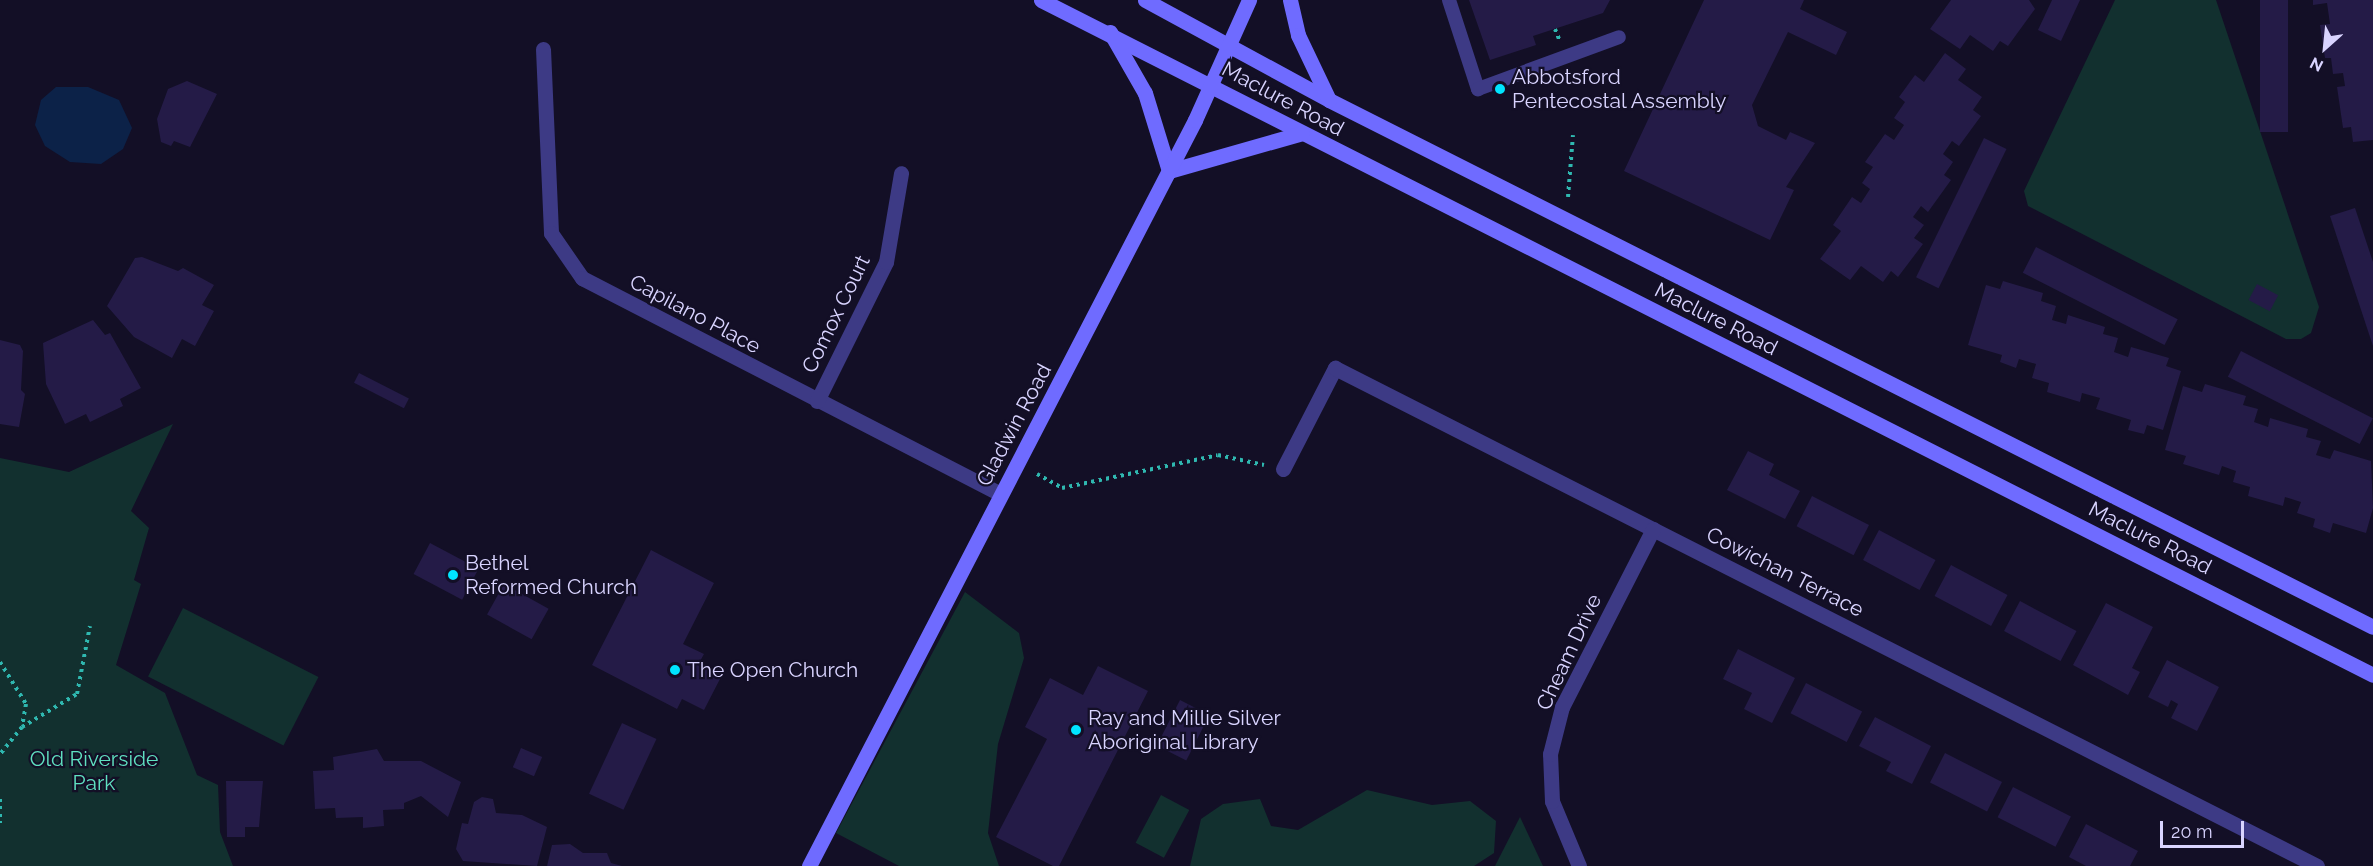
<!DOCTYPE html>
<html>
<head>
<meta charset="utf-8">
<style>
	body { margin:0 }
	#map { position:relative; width:2373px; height:866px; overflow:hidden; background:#130f26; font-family:Raleway,sans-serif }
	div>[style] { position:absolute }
	.green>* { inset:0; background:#12302f; transform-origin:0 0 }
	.water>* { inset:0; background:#0c2248 }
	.building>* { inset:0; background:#241b47; transform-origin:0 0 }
	.path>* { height:4px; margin-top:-2px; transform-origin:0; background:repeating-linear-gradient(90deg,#2fb8b0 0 3px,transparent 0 7.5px) }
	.service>* { height:14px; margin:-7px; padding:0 7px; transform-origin:7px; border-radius:7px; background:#3d3a85 }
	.minor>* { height:15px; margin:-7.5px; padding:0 7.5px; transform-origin:7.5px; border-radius:7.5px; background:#3d3a85 }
	.secondary>* { height:15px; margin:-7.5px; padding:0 7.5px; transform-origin:7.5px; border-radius:7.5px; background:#6f6bff }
	.dots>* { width:16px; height:16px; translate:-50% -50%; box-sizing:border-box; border:3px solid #130f26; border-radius:50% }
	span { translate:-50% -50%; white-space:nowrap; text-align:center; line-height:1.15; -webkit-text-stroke:4.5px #130f26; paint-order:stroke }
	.poi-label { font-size:21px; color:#d9d4ff }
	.left { translate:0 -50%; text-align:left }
	.street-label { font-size:21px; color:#d9d4ff }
	.park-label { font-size:21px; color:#5fe0c0 }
	.north { position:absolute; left:2295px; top:18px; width:60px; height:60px; -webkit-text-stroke:4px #130f26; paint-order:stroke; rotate:207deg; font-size:16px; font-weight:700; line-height:24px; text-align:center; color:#d9d4ff }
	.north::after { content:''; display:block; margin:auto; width:21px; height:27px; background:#d9d4ff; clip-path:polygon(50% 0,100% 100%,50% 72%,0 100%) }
	.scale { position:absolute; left:2160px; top:821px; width:84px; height:27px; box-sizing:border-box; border:3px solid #d9d4ff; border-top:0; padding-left:8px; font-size:18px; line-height:21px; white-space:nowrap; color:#d9d4ff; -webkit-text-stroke:4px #130f26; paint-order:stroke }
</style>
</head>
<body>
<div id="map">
	<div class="green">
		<i style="clip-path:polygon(2115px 0,2216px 0,2319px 307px,2311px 333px,2301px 339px,2286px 339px,2028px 206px,2024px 191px)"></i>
		<i style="clip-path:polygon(173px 424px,131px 511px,149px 528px,134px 580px,141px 584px,116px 665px,165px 693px,197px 775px,218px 785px,220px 832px,233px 866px,0 866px,0 458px,69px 472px)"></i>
		<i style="clip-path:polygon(965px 592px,1019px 633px,1024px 658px,998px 744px,988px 833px,999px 866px,899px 866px,836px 833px)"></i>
		<i style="left:183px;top:608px;width:152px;height:77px;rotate:27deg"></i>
		<i style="clip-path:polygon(1367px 790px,1432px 805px,1470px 801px,1496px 821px,1494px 853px,1474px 866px,1190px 866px,1201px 819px,1223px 804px,1260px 799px,1271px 826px,1298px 830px)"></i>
		<i style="left:1161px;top:795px;width:32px;height:54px;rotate:28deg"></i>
		<i style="clip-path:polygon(1520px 817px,1543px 866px,1495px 866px)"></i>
	</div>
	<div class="water">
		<i style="clip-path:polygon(56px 87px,88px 87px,119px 100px,132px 128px,123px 149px,101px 164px,70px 162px,45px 146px,35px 125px,41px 100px)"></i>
	</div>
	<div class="building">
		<i style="clip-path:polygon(1469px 0,1610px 0,1603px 13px,1533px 36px,1536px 45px,1490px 60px)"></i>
		<i style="clip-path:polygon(1704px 0,1804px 0,1800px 9px,1847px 32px,1836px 55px,1788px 32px,1752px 105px,1758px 126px,1786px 140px,1790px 132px,1815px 143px,1786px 187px,1794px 190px,1770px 240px,1624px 171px)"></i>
		<i style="clip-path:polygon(1951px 0,2029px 0,2035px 9px,2008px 46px,2000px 41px,1993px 51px,1970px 35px,1960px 49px,1930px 29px)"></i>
		<i style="clip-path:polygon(2052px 0,2080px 0,2061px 41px,2038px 30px)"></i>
		<i style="left:2260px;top:0;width:28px;height:132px"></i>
		<i style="clip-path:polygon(2313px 0,2373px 0,2373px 140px,2353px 142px,2351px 127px,2343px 128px,2337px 87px,2345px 86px,2343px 73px,2333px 74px,2331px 58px,2325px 58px,2320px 25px,2330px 24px,2327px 3px,2313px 5px)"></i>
		<i style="clip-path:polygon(1945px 53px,1966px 69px,1958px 80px,1982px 97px,1973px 110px,1981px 116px,1959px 146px,1952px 141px,1943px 154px,1953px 162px,1944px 175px,1951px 180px,1928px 212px,1921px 206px,1913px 217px,1924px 225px,1914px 238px,1923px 244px,1898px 277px,1891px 271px,1883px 282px,1861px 266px,1850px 280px,1820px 259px,1841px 231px,1833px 225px,1852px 197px,1861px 203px,1870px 189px,1862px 183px,1873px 167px,1865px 162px,1885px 134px,1894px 140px,1904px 125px,1894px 118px,1905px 102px,1899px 97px,1915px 75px,1924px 82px)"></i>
		<i style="clip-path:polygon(187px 81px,217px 94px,190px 147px,174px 141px,171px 146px,161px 142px,157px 119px,168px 89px)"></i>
		<i style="left:1984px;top:138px;width:25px;height:155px;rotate:26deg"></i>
		<i style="clip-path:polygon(2355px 208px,2373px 262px,2373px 346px,2330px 216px)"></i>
		<i style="left:2036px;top:247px;width:159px;height:29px;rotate:27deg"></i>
		<i style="clip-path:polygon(142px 257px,178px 271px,183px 268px,214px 285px,202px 305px,214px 311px,195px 346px,182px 339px,172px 358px,134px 337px,107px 306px,135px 258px)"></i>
		<i style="clip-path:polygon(2003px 281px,2043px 293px,2041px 301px,2056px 306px,2052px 320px,2066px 324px,2068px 315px,2105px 327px,2103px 334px,2118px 338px,2114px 352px,2128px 357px,2131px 347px,2169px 358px,2166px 366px,2181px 371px,2163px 430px,2147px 425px,2144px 434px,2128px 430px,2131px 420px,2096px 409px,2100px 398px,2082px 393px,2080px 402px,2047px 392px,2049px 383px,2032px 378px,2036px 364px,2019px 359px,2016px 368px,2000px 362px,2002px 355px,1968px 345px,1986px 285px,2000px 289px)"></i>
		<i style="left:2257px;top:284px;width:24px;height:18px;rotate:28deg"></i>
		<i style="clip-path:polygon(93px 320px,105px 335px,110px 333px,141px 388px,120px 399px,123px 406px,90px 422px,86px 414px,65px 424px,46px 384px,43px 343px)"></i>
		<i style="clip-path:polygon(0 340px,20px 345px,23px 351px,21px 390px,25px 394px,19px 427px,0 424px)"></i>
		<i style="left:2241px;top:351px;width:148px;height:29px;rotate:27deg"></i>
		<i style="left:359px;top:373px;width:56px;height:11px;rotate:27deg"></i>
		<i style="clip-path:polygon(2205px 384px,2246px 396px,2243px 405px,2258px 409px,2254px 422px,2268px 427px,2270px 418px,2308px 429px,2306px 437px,2321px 441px,2316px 455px,2330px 459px,2334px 450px,2371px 461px,2373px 508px,2366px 533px,2333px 523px,2330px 533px,2313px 527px,2315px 519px,2297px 513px,2301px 502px,2285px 497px,2283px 506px,2248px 496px,2250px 487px,2233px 482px,2236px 471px,2222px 466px,2219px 475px,2183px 464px,2186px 456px,2165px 450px,2183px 386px,2202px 392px)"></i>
		<i style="clip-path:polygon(1748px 451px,1774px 464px,1769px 475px,1800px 491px,1785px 519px,1727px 490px)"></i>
		<i style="left:1812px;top:496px;width:64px;height:34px;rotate:27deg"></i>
		<i style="left:1879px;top:530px;width:64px;height:34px;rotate:28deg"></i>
		<i style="left:430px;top:543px;width:55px;height:35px;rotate:28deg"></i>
		<i style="clip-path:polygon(651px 550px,714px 583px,683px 644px,704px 654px,698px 665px,721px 677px,704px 710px,682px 699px,677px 709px,592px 665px)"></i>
		<i style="left:1951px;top:565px;width:64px;height:35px;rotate:28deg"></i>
		<i style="left:504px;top:584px;width:51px;height:35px;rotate:29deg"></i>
		<i style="left:2020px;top:601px;width:64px;height:34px;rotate:28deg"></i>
		<i style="clip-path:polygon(2106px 603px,2153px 627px,2132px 668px,2140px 672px,2128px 695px,2073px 665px)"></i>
		<i style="clip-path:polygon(1738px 649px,1795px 678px,1772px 723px,1744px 709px,1752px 693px,1723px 679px)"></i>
		<i style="clip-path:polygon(2167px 660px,2219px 687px,2197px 731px,2171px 718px,2178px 704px,2171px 700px,2168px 707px,2148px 697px)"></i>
		<i style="clip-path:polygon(1098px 666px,1148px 691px,1059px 866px,1053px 866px,996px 837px,1047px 739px,1025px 727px,1050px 678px,1083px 695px)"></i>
		<i style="left:1806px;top:683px;width:63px;height:34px;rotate:27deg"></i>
		<i style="left:1180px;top:700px;width:33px;height:51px;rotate:27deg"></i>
		<i style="clip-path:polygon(1875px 717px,1931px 746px,1912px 784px,1886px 771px,1891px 762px,1859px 746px)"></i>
		<i style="left:622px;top:723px;width:38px;height:78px;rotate:25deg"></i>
		<i style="left:521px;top:748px;width:23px;height:21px;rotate:23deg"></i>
		<i style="clip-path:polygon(377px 749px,384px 761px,421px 761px,461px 782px,448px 817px,421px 796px,404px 803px,404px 809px,383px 810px,384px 826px,363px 828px,363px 817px,336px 818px,335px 808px,315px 809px,313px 771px,334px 770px,333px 757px)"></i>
		<i style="left:1945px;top:753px;width:64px;height:33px;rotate:27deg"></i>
		<i style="clip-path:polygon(226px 781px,263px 781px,259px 827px,245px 827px,245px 837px,227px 837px)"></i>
		<i style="left:2013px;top:787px;width:65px;height:34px;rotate:27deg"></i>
		<i style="clip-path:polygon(482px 797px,493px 799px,496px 813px,522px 815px,547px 827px,537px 866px,463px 861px,456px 849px,462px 823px,468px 824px,474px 802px)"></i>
		<i style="clip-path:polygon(2086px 824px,2138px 851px,2130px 866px,2086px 866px,2069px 857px)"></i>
		<i style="clip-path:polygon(570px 844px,583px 853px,607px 853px,611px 863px,622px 866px,547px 866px,552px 845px)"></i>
	</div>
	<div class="path">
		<i style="left:1555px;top:29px;width:11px;rotate:68deg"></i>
		<i style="left:1568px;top:197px;width:62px;rotate:-85.4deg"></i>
		<i style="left:1037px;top:474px;width:29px;rotate:29deg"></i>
		<i style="left:1062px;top:488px;width:159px;rotate:-11.9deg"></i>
		<i style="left:1218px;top:455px;width:47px;rotate:12.3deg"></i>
		<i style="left:0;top:662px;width:49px;rotate:58.2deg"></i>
		<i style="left:26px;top:704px;width:23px;rotate:100deg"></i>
		<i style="left:22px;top:727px;width:35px;rotate:129deg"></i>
		<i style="left:22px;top:727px;width:64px;rotate:-31deg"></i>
		<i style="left:77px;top:694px;width:69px;rotate:-79.2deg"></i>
		<i style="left:0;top:799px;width:24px;rotate:90deg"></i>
	</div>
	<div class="service">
		<i style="left:1449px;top:0;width:94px;rotate:72deg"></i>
		<i style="left:1478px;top:89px;width:150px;rotate:-20.2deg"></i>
	</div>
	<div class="minor">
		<i style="left:543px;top:49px;width:184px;rotate:87.5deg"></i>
		<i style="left:551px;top:233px;width:55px;rotate:55.4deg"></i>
		<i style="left:582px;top:278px;width:471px;rotate:27.3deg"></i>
		<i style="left:817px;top:401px;width:155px;rotate:-63.6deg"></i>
		<i style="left:886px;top:262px;width:90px;rotate:-80.4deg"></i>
		<i style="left:1283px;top:469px;width:114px;rotate:-62.8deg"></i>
		<i style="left:1335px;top:368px;width:1101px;rotate:26.89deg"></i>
		<i style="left:1579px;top:866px;width:70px;rotate:-112.6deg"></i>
		<i style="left:1552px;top:801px;width:47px;rotate:-92.4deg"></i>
		<i style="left:1550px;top:754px;width:49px;rotate:-75.7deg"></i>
		<i style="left:1562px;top:707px;width:200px;rotate:-62.9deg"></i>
	</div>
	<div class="secondary">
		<i style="left:1041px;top:0;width:1493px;rotate:26.87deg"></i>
		<i style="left:1145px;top:0;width:209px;rotate:28.5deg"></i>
		<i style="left:1329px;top:100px;width:1169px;rotate:26.78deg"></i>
		<i style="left:1290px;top:0;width:36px;rotate:77deg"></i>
		<i style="left:1298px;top:35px;width:72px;rotate:64.5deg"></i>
		<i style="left:1110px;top:32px;width:70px;rotate:60.2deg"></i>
		<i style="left:1145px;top:93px;width:82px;rotate:72.9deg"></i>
		<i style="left:1169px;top:171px;width:138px;rotate:-15.9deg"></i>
		<i style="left:809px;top:866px;width:840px;rotate:-62.64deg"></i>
		<i style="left:1195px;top:120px;width:132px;rotate:-65.8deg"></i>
	</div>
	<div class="dots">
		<i style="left:1500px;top:89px;background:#00e5ff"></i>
		<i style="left:453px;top:575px;background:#00e5ff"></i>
		<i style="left:675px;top:670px;background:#00e5ff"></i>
		<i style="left:1076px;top:730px;background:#00e5ff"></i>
	</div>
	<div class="poi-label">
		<span class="left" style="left:1512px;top:89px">Abbotsford<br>Pentecostal Assembly</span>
		<span class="left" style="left:465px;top:575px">Bethel<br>Reformed Church</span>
		<span class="left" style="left:687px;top:670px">The Open Church</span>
		<span class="left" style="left:1088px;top:730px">Ray and Millie Silver<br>Aboriginal Library</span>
	</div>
	<div class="street-label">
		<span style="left:1283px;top:99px;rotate:28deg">Maclure Road</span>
		<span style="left:695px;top:314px;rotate:28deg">Capilano Place</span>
		<span style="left:836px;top:314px;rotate:-64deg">Comox Court</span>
		<span style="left:1716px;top:319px;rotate:27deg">Maclure Road</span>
		<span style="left:1014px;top:425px;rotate:-62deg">Gladwin Road</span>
		<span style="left:2150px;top:538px;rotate:27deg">Maclure Road</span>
		<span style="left:1785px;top:572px;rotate:27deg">Cowichan Terrace</span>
		<span style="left:1569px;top:652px;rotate:-65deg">Cheam Drive</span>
	</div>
	<div class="park-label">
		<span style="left:94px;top:771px">Old Riverside<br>Park</span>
	</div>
	<div class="north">N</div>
	<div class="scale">20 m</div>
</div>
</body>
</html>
